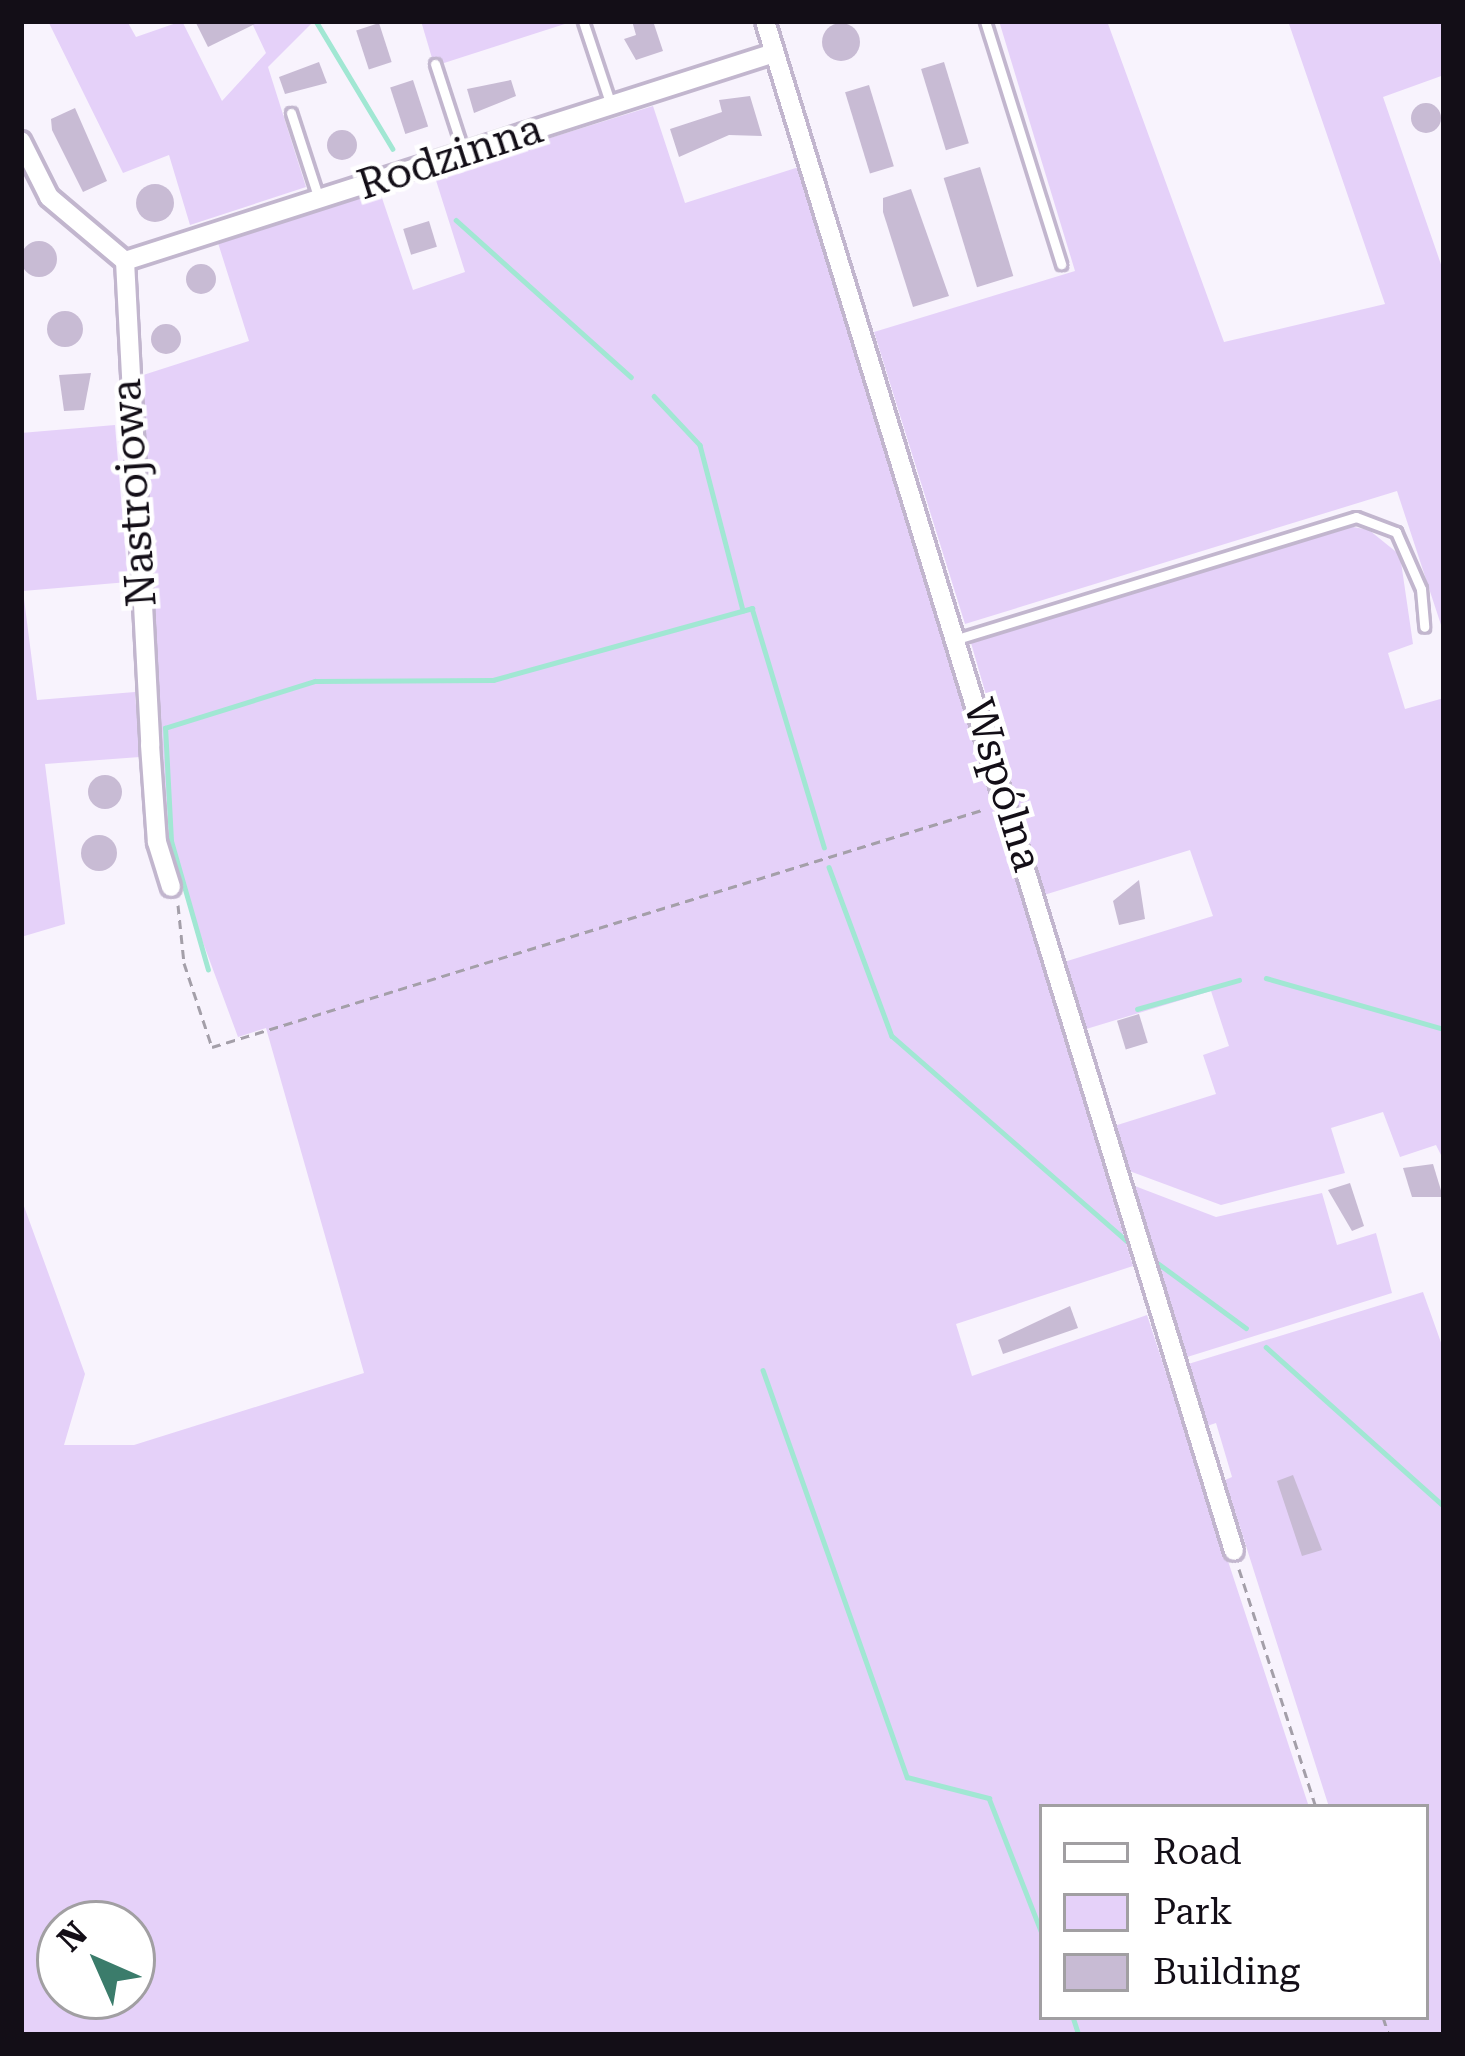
<!DOCTYPE html>
<html>
<head>
<meta charset="utf-8">
<style>
	body { margin:0 }
	#map { position:relative; width:1465px; height:2056px; overflow:hidden; background:#f8f3fd; font-family:"Roboto Serif",serif }
	div>[style] { position:absolute }
	.green>* { inset:0; background:#e5d1f9 }
	.stream>* { height:4.5px; margin:-2.25px; padding:0 2.25px; transform-origin:2.25px; border-radius:2.25px; background:#a1e7d3 }
	.building>* { inset:0; background:#c8bbd4; transform-origin:0 0 }
	.round { border-radius:50% }
	.path>* { height:3px; margin-top:-1.5px; transform-origin:0; background:repeating-linear-gradient(90deg,#a49fa9 0 9px,transparent 0 15px) }
	.roads { filter:drop-shadow(3px 0 #c2b6ce) drop-shadow(-3px 0 #c2b6ce) drop-shadow(0 3px #c2b6ce) drop-shadow(0 -3px #c2b6ce) }
	.lane>* { height:9px; margin:-4.5px; padding:0 4.5px; transform-origin:4.5px; border-radius:4.5px; background:#fff }
	.street>* { height:18px; margin:-9px; padding:0 9px; transform-origin:9px; border-radius:9px; background:#fff }
	span { translate:-50% -50%; white-space:nowrap; text-align:center; line-height:1.15; -webkit-text-stroke:9px #fff; paint-order:stroke }
	.street-label { font-size:42px; color:#130e17 }
	.frame { position:absolute; inset:0; border:24px solid #130e17; pointer-events:none }
	.legend { position:absolute; left:1039px; top:1804px; width:390px; height:216px; box-sizing:border-box; background:#fff; border:3px solid #a19fa2; margin:0; padding:15px 21px; list-style:none; font-size:36px; color:#130e17 }
	.legend li { display:flex; align-items:center; gap:24px; height:60px }
	.legend b { width:60px; border:3px solid #a19fa2 }
	.north { position:absolute; left:36px; top:1900px; width:120px; height:120px; box-sizing:border-box; background:#fff; border:3px solid #a19fa2; border-radius:50%; rotate:315deg; font-size:33px; font-weight:700; line-height:48px; text-align:center; color:#130e17 }
	.north::after { content:''; display:block; margin:auto; width:42px; height:54px; background:#3b7c6b; clip-path:polygon(50% 0,100% 100%,50% 72%,0 100%) }
</style>
</head>
<body>
<div id="map">
	<div class="green">
		<i style="clip-path:polygon(48px 21px,127px 21px,136px 37px,182px 21px,222px 101px,266px 53px,251px 21px,314px 21px,268px 67px,306px 187px,190px 225px,169px 155px,123px 173px)"></i>
		<i style="clip-path:polygon(421px 21px,574px 21px,444px 63px,432px 58px)"></i>
		<i style="clip-path:polygon(999px 21px,1107px 21px,1224px 342px,1385px 304px,1288px 21px,1444px 21px,1444px 75px,1383px 97px,1444px 273px,1444px 634px,1397px 491px,965px 624px,874px 332px,1075px 271px)"></i>
		<i style="clip-path:polygon(evenodd,653px 106px,685px 203px,802px 166px,1133px 1266px,956px 1324px,972px 1376px,1147px 1315px,1309px 1807px,1042px 1807px,1042px 2017px,1426px 2017px,1426px 1807px,1329px 1807px,1225px 1480px,1232px 1477px,1216px 1423px,1207px 1426px,1185px 1365px,1423px 1292px,1444px 1351px,1444px 2035px,21px 2035px,21px 1198px,85px 1374px,64px 1445px,134px 1445px,364px 1373px,266px 1028px,238px 1037px,165px 840px,137px 377px,249px 341px,218px 243px,380px 192px,413px 290px,465px 272px,434px 174px,653px 106px,60px 1924px,132px 1924px,132px 1996px,60px 1996px,60px 1924px)"></i>
		<i style="clip-path:polygon(115px 425px,128px 582px,23px 591px,37px 700px,135px 692px,140px 757px,45px 764px,65px 924px,21px 937px,21px 433px)"></i>
		<i style="clip-path:polygon(1343px 525px,1369px 530px,1400px 555px,1413px 644px,1388px 653px,1405px 709px,1444px 698px,1444px 1161px,1436px 1145px,1400px 1157px,1383px 1112px,1331px 1128px,1345px 1173px,1221px 1205px,1124px 1169px,1111px 1127px,1216px 1094px,1203px 1055px,1229px 1046px,1211px 991px,1083px 1030px,1064px 962px,1213px 916px,1190px 850px,1044px 895px,971px 643px)"></i>
		<i style="clip-path:polygon(1127px 1183px,1216px 1217px,1322px 1193px,1337px 1245px,1376px 1233px,1392px 1293px,1184px 1358px)"></i>
	</div>
	<div class="stream">
		<i style="left:316px;top:21px;width:149px;rotate:59deg"></i>
		<i style="left:456px;top:220px;width:235px;rotate:41.9deg"></i>
		<i style="left:654px;top:396px;width:67px;rotate:46.8deg"></i>
		<i style="left:700px;top:445px;width:171px;rotate:75.4deg"></i>
		<i style="left:829px;top:867px;width:180px;rotate:69.6deg"></i>
		<i style="left:892px;top:1036px;width:315px;rotate:41.1deg"></i>
		<i style="left:208px;top:970px;width:134px;rotate:-106deg"></i>
		<i style="left:171px;top:841px;width:113px;rotate:-93deg"></i>
		<i style="left:165px;top:728px;width:157px;rotate:-17.4deg"></i>
		<i style="left:315px;top:681px;width:178px;rotate:-0.3deg"></i>
		<i style="left:493px;top:680px;width:269px;rotate:-15.5deg"></i>
		<i style="left:752px;top:608px;width:250px;rotate:73.2deg"></i>
		<i style="left:1266px;top:978px;width:185px;rotate:16deg"></i>
		<i style="left:1137px;top:1009px;width:106px;rotate:-15.9deg"></i>
		<i style="left:1159px;top:1264px;width:108px;rotate:36.3deg"></i>
		<i style="left:1266px;top:1347px;width:239px;rotate:41.8deg"></i>
		<i style="left:763px;top:1370px;width:432px;rotate:70.5deg"></i>
		<i style="left:907px;top:1777px;width:85px;rotate:14.4deg"></i>
		<i style="left:989px;top:1798px;width:145px;rotate:68.6deg"></i>
		<i style="left:1073px;top:2017px;width:19px;rotate:72deg"></i>
	</div>
	<div class="building">
		<i style="clip-path:polygon(195px 21px,261px 21px,208px 47px)"></i>
		<i style="clip-path:polygon(632px 21px,653px 21px,663px 51px,636px 60px,624px 39px,636px 35px)"></i>
		<i style="left:379px;top:23px;width:41px;height:24px;rotate:72deg"></i>
		<i class="round" style="left:822px;top:23px;width:38px;height:38px"></i>
		<i style="clip-path:polygon(319px 62px,327px 83px,285px 94px,279px 77px)"></i>
		<i style="left:944px;top:62px;width:85px;height:24px;rotate:73deg"></i>
		<i style="left:413px;top:80px;width:49px;height:24px;rotate:72deg"></i>
		<i style="clip-path:polygon(511px 80px,516px 96px,474px 113px,467px 89px)"></i>
		<i style="left:869px;top:85px;width:85px;height:25px;rotate:73deg"></i>
		<i style="clip-path:polygon(750px 96px,762px 136px,729px 135px,679px 157px,670px 129px,722px 112px,719px 100px)"></i>
		<i class="round" style="left:1411px;top:103px;width:30px;height:30px"></i>
		<i style="clip-path:polygon(75px 108px,107px 181px,83px 192px,52px 130px,51px 119px)"></i>
		<i class="round" style="left:327px;top:130px;width:30px;height:30px"></i>
		<i style="left:980px;top:167px;width:114px;height:38px;rotate:73deg"></i>
		<i class="round" style="left:136px;top:184px;width:38px;height:38px"></i>
		<i style="clip-path:polygon(911px 189px,949px 296px,913px 307px,883px 212px,883px 198px)"></i>
		<i style="left:429px;top:221px;width:27px;height:27px;rotate:73deg"></i>
		<i class="round" style="left:21px;top:241px;width:36px;height:36px"></i>
		<i class="round" style="left:186px;top:264px;width:30px;height:30px"></i>
		<i class="round" style="left:47px;top:311px;width:36px;height:36px"></i>
		<i class="round" style="left:151px;top:324px;width:30px;height:30px"></i>
		<i style="clip-path:polygon(91px 373px,84px 410px,64px 411px,59px 375px)"></i>
		<i class="round" style="left:88px;top:775px;width:34px;height:34px"></i>
		<i class="round" style="left:81px;top:835px;width:36px;height:36px"></i>
		<i style="clip-path:polygon(1139px 880px,1145px 919px,1119px 925px,1113px 901px)"></i>
		<i style="left:1139px;top:1014px;width:30px;height:23px;rotate:73deg"></i>
		<i style="clip-path:polygon(1433px 1164px,1443px 1197px,1412px 1197px,1403px 1168px)"></i>
		<i style="clip-path:polygon(1350px 1183px,1364px 1226px,1352px 1231px,1328px 1190px)"></i>
		<i style="clip-path:polygon(1070px 1306px,1078px 1328px,1003px 1354px,998px 1340px)"></i>
		<i style="clip-path:polygon(1293px 1475px,1322px 1550px,1302px 1556px,1277px 1481px)"></i>
	</div>
	<div class="path">
		<i style="left:178px;top:905px;width:58px;rotate:84.1deg"></i>
		<i style="left:184px;top:963px;width:89px;rotate:71.6deg"></i>
		<i style="left:212px;top:1047px;width:809px;rotate:-17.11deg"></i>
		<i style="left:1239px;top:1569px;width:250px;rotate:72.1deg"></i>
		<i style="left:1383px;top:2017px;width:19px;rotate:72deg"></i>
	</div>
	<div class="roads">
		<div class="lane">
			<i style="left:583px;top:21px;width:89px;rotate:71.6deg"></i>
			<i style="left:985px;top:21px;width:255px;rotate:72.6deg"></i>
			<i style="left:435px;top:64px;width:90px;rotate:72deg"></i>
			<i style="left:291px;top:113px;width:90px;rotate:72deg"></i>
			<i style="left:957px;top:639px;width:417px;rotate:-17deg"></i>
			<i style="left:1356px;top:517px;width:43px;rotate:20.6deg"></i>
			<i style="left:1396px;top:532px;width:62px;rotate:66.3deg"></i>
			<i style="left:1421px;top:589px;width:38px;rotate:85deg"></i>
		</div>
		<div class="street">
			<i style="left:765px;top:21px;width:1600px;rotate:72.96deg"></i>
			<i style="left:21px;top:141px;width:63px;rotate:63.4deg"></i>
			<i style="left:49px;top:197px;width:99px;rotate:40.1deg"></i>
			<i style="left:125px;top:261px;width:682px;rotate:-17.77deg"></i>
			<i style="left:125px;top:261px;width:485px;rotate:87deg"></i>
			<i style="left:150px;top:745px;width:97px;rotate:85.9deg"></i>
			<i style="left:157px;top:842px;width:47px;rotate:72.7deg"></i>
		</div>
	</div>
	<div class="street-label">
		<span style="left:450px;top:157px;rotate:-18deg">Rodzinna</span>
		<span style="left:134px;top:493px;rotate:-94deg">Nastrojowa</span>
		<span style="left:1003px;top:785px;rotate:73deg">Wspólna</span>
	</div>
	<div class="frame"></div>
	<ul class="legend">
	<li><b style="height:15px;background:#fff"></b>Road</li>
	<li><b style="height:33px;background:#e5d1f9"></b>Park</li>
	<li><b style="height:33px;background:#c8bbd4"></b>Building</li>
	</ul>
	<div class="north">N</div>
</div>
</body>
</html>
